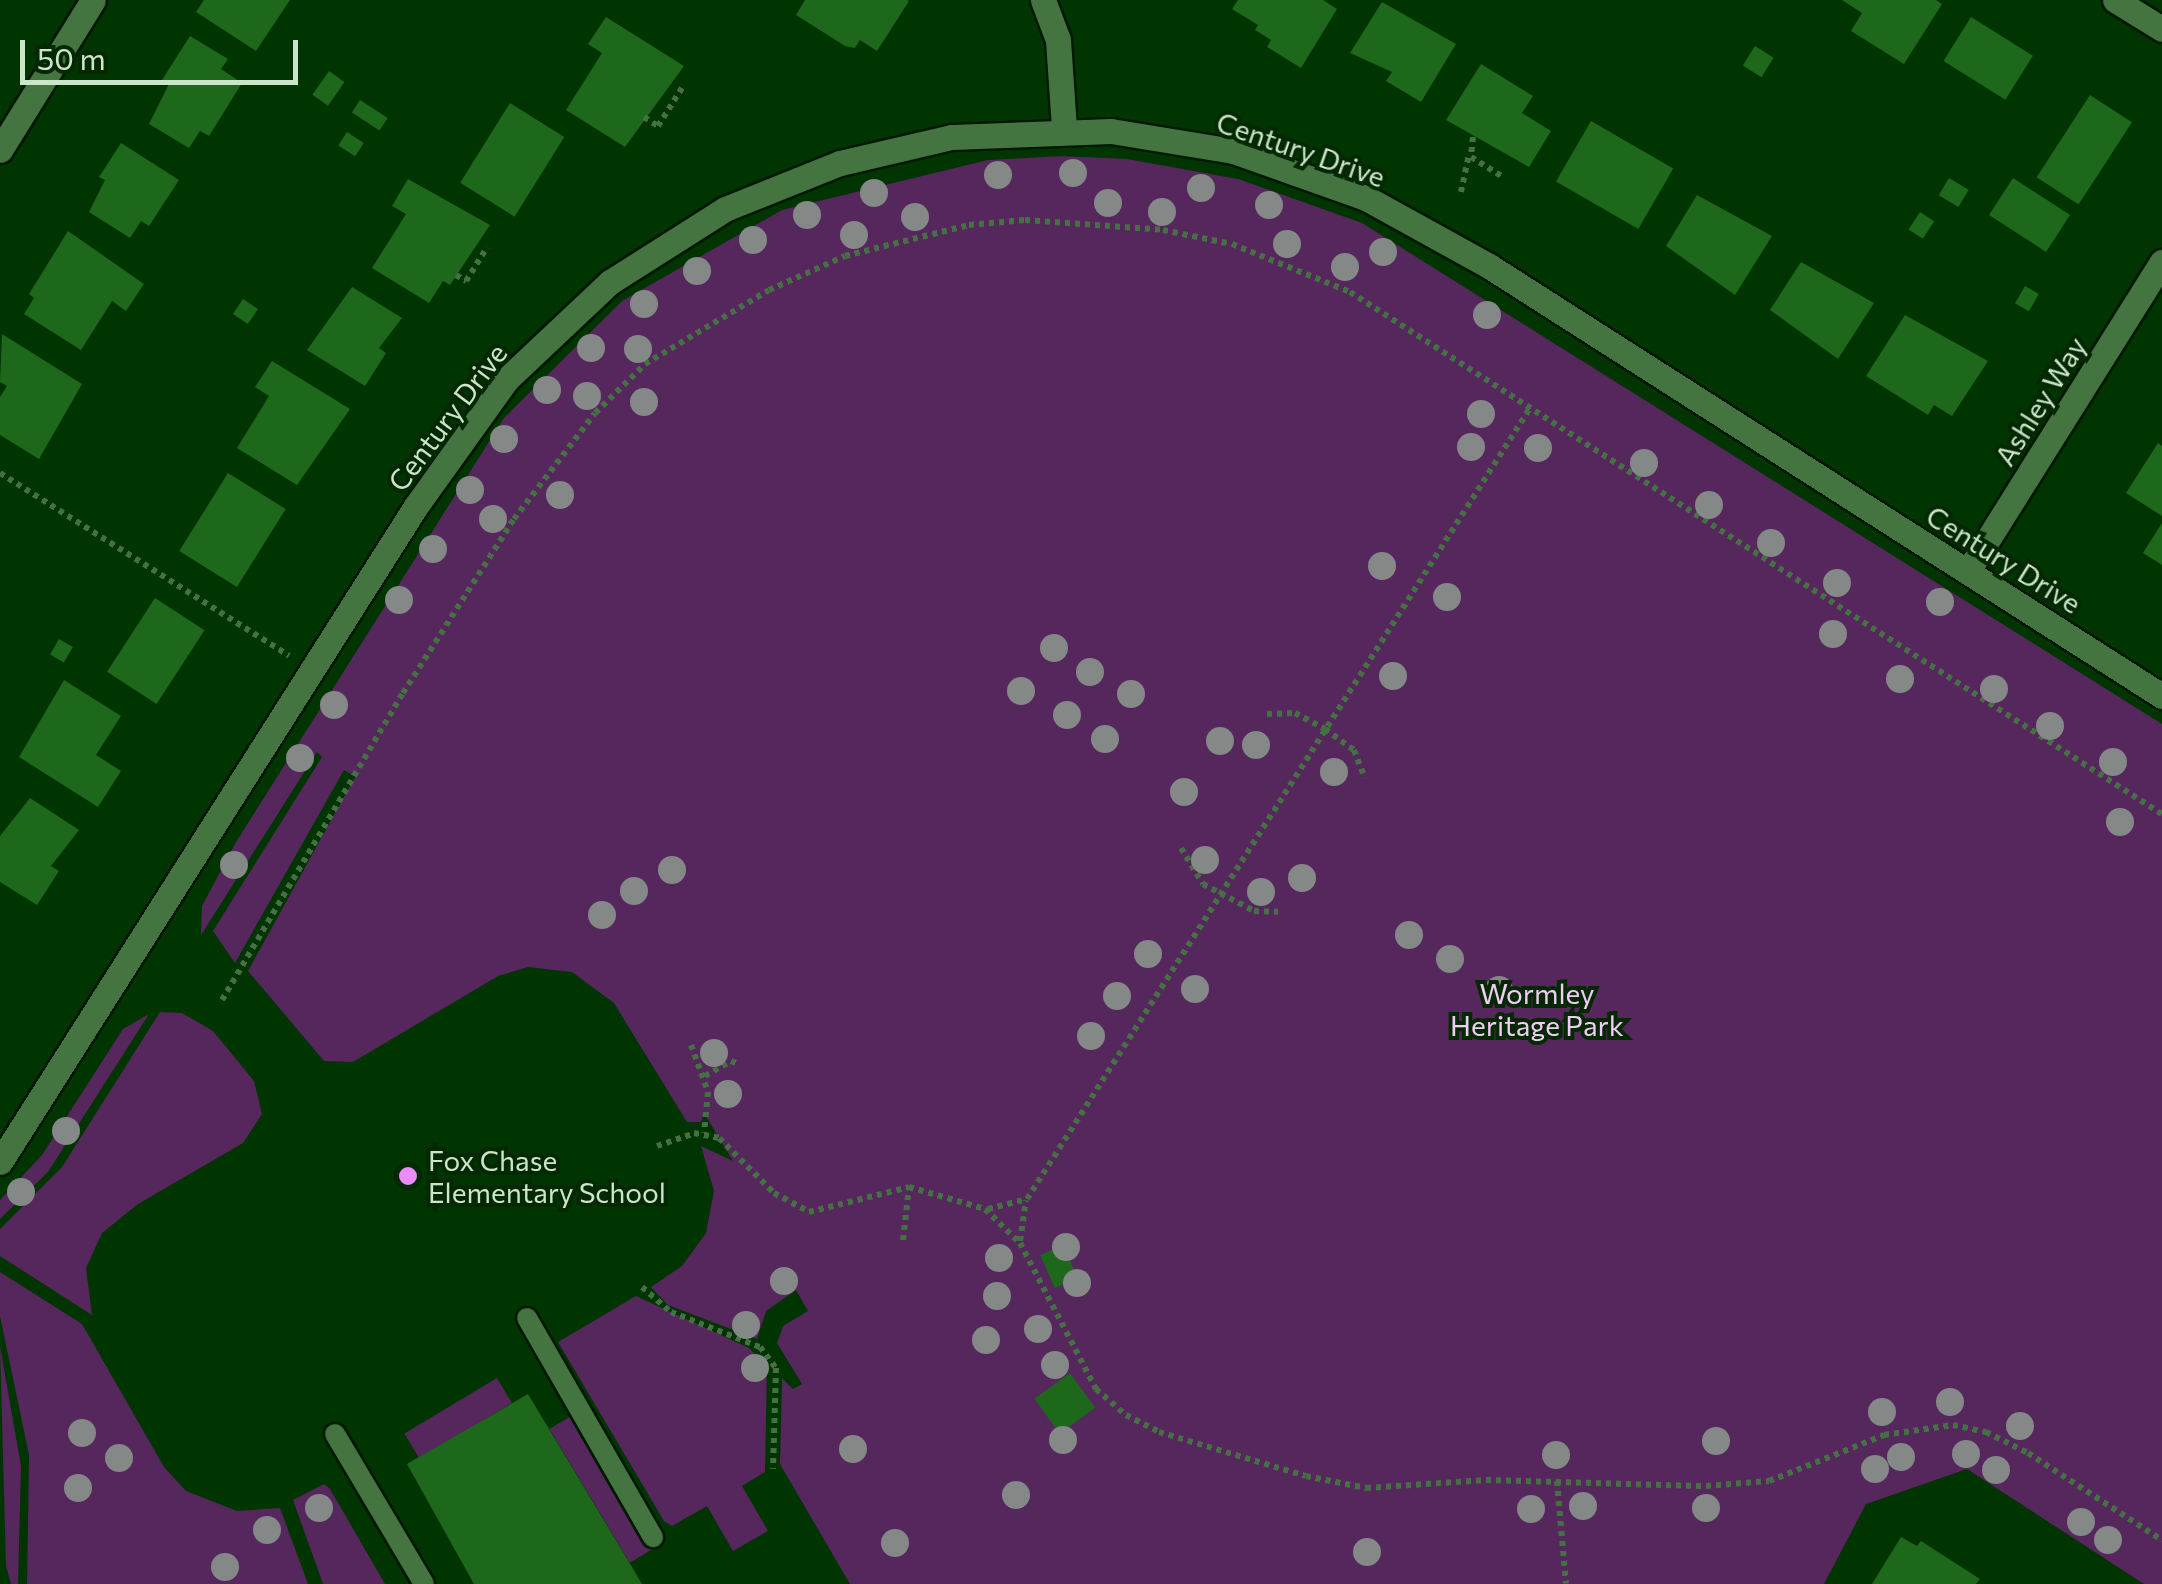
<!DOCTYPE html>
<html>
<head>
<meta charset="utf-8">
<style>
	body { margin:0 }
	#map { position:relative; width:2162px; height:1584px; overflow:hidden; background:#003400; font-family:Commissioner,sans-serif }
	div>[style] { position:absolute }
	.green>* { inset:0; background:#56275d; transform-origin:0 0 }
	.building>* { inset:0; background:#1d681a; transform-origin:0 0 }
	.path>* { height:6px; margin-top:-3px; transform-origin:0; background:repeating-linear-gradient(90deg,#457044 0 5px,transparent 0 10px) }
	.roads { filter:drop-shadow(2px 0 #011801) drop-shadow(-2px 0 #011801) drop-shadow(0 2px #011801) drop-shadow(0 -2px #011801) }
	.service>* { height:20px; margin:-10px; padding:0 10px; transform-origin:10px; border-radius:10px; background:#447440 }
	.minor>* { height:25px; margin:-12.5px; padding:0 12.5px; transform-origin:12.5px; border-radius:12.5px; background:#447440 }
	.trees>* { width:28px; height:28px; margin:-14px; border-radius:50%; background:#848887 }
	.dots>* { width:28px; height:28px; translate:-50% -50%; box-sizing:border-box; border:5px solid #032802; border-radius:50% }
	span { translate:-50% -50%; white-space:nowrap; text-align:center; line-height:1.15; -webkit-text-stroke:8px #032802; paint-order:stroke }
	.street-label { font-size:28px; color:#cbe5c8 }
	.park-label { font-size:28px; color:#f0cdf5 }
	.poi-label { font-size:28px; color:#cbe5c8 }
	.left { translate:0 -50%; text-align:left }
	.scale { position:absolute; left:20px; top:40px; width:278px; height:45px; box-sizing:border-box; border:5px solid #cbe5c8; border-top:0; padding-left:12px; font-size:30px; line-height:35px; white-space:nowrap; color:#cbe5c8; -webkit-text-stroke:8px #032802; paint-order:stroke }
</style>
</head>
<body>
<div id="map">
	<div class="green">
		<i style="clip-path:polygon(1063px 156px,1127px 159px,1238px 179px,1362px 223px,2162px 724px,2162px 1584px,2144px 1584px,1967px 1469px,1866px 1504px,1824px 1584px,850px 1584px,780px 1464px,782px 1378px,793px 1389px,802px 1384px,777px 1343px,783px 1326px,808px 1311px,796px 1290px,766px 1311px,757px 1339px,668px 1305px,651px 1287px,682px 1266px,706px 1233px,714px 1191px,701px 1146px,733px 1161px,704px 1113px,701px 1122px,687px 1122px,614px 1003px,572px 972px,528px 967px,498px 976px,353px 1062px,324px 1061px,248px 971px,355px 777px,344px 770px,235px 963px,213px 931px,322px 757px,317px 752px,201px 935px,202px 906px,236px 842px,504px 418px,622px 301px,782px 210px,988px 160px)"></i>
		<i style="clip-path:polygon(160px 1012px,182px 1013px,213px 1031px,254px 1081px,262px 1114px,243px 1143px,138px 1204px,102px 1233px,86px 1268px,92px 1315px,0 1256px,0 1229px,62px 1167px)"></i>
		<i style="clip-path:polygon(149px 1014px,48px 1172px,0 1219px,0 1200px,42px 1155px,123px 1029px)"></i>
		<i style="clip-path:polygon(0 1272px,82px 1324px,164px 1467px,186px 1491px,237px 1511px,280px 1508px,308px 1584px,27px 1584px,29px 1455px,0 1316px)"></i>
		<i style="clip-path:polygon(636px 1296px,749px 1348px,767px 1367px,765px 1472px,742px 1486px,768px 1531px,733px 1551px,707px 1506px,672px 1526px,664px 1521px,558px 1342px)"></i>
		<i style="clip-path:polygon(0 1346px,21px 1466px,18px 1584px,11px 1584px,6px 1566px)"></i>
		<i style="left:497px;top:1378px;width:29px;height:108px;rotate:59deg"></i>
		<i style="left:576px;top:1413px;width:156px;height:31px;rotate:59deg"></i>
		<i style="clip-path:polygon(324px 1484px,330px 1489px,385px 1584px,323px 1584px,293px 1500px)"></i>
	</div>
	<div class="building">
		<i style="clip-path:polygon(204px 0,290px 0,256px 51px,196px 12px)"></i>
		<i style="clip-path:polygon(805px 0,907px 0,909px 1px,877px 51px,860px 40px,855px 48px,845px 46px,796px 15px)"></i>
		<i style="clip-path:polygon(1238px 0,1323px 0,1337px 9px,1301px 68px,1267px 47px,1271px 40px,1255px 30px,1258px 25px,1232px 9px)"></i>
		<i style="clip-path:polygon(1842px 0,1936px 0,1942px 4px,1904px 64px,1851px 31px,1862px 13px)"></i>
		<i style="clip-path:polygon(1382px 2px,1456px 44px,1421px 102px,1386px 81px,1392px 72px,1350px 53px)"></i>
		<i style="clip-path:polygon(606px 17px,684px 66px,625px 147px,566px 110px,602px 53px,588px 44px)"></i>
		<i style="left:1971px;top:17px;width:73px;height:52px;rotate:32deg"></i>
		<i style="clip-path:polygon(190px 36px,228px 59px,221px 69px,242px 83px,209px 136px,200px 131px,189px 148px,149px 124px,169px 84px,162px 80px)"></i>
		<i style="left:1755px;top:46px;width:22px;height:23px;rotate:32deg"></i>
		<i style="clip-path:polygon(1481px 64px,1533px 96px,1522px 113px,1551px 131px,1529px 167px,1446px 120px)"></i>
		<i style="left:329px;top:71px;width:19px;height:29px;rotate:35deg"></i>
		<i style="left:2090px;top:95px;width:50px;height:98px;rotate:33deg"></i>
		<i style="left:360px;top:100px;width:33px;height:15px;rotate:33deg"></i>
		<i style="left:510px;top:103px;width:64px;height:94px;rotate:32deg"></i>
		<i style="left:1591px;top:121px;width:95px;height:70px;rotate:30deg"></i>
		<i style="left:347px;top:132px;width:20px;height:16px;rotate:33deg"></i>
		<i style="clip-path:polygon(121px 143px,179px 180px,149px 226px,141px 221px,130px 238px,89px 212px,105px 180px,99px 177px)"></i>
		<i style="left:1949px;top:178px;width:23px;height:20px;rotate:31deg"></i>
		<i style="left:2013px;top:178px;width:68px;height:44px;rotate:33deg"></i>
		<i style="clip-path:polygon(408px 179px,490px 225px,450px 285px,443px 281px,429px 303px,372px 268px,406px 214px,392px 206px)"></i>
		<i style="clip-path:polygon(1697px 195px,1772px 236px,1735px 295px,1666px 246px)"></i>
		<i style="left:1920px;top:212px;width:17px;height:21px;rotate:33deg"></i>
		<i style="clip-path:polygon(68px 231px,144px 284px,126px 311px,112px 301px,81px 350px,24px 314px,34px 298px,29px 294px)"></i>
		<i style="clip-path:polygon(1801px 262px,1874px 303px,1838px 359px,1770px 310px)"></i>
		<i style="left:2025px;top:286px;width:16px;height:20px;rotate:30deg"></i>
		<i style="clip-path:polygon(352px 287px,402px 318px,379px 348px,386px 353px,365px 386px,307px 350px)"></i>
		<i style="left:243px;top:299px;width:18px;height:18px;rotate:34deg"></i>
		<i style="clip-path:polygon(1905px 315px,1988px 361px,1952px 416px,1934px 405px,1928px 415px,1866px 376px)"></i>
		<i style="clip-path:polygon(2px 334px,82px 384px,39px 459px,0 435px,0 397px,7px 386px,0 382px)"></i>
		<i style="clip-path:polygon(272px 361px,350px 409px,297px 485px,237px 448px,269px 396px,255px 387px)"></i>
		<i style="clip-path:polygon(2158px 443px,2162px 446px,2162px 516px,2126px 493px)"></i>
		<i style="left:228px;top:473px;width:68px;height:92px;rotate:32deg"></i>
		<i style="clip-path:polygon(2162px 523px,2162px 565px,2143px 553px)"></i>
		<i style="left:155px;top:598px;width:59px;height:88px;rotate:33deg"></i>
		<i style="left:59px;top:639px;width:16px;height:18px;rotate:30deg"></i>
		<i style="clip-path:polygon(64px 680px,121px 716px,96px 755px,121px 771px,98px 807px,19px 757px)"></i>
		<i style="clip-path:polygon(30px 798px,79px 830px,51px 866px,59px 871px,37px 905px,0 882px,0 836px)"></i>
		<i style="left:1063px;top:1245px;width:36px;height:25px;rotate:66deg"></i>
		<i style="left:1070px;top:1373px;width:43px;height:44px;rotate:54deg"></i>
		<i style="clip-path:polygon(528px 1394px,629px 1562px,642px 1584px,474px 1584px,407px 1464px)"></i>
		<i style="clip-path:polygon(1901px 1537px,1917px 1546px,1921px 1541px,1980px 1579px,1976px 1584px,1872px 1584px)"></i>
	</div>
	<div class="path">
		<i style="left:644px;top:117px;width:17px;rotate:33deg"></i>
		<i style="left:658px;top:126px;width:45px;rotate:-57.7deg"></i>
		<i style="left:1473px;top:137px;width:20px;rotate:96deg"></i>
		<i style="left:1471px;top:157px;width:38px;rotate:32deg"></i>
		<i style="left:1461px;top:192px;width:39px;rotate:-78deg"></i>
		<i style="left:456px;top:275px;width:12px;rotate:31deg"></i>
		<i style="left:466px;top:281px;width:40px;rotate:-58deg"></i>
		<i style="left:0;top:473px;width:342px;rotate:32.3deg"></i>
		<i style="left:1267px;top:714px;width:28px;rotate:-2deg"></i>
		<i style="left:1295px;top:713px;width:34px;rotate:28deg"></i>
		<i style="left:1325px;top:729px;width:36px;rotate:36deg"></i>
		<i style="left:1354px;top:750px;width:30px;rotate:69deg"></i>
		<i style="left:1181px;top:848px;width:42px;rotate:58.6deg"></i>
		<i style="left:1203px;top:884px;width:58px;rotate:27.9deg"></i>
		<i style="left:1254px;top:911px;width:24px;rotate:2deg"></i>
		<i style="left:222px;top:1000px;width:356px;rotate:-59.5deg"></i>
		<i style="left:403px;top:693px;width:206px;rotate:-57.5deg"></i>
		<i style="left:514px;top:519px;width:133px;rotate:-52.6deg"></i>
		<i style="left:595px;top:413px;width:70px;rotate:-44.4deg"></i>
		<i style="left:645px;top:364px;width:144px;rotate:-30.8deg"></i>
		<i style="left:769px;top:290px;width:83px;rotate:-24.1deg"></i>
		<i style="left:845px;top:256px;width:128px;rotate:-14deg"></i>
		<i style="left:969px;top:225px;width:56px;rotate:-5.1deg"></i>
		<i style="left:1025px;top:220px;width:138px;rotate:4.1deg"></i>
		<i style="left:1163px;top:230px;width:70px;rotate:11.5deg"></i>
		<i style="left:1232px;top:244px;width:127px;rotate:22.1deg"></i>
		<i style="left:1350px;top:292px;width:965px;rotate:32.74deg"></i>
		<i style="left:691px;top:1045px;width:50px;rotate:70.1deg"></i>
		<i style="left:708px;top:1092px;width:41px;rotate:95.6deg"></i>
		<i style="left:705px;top:1076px;width:30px;rotate:-30deg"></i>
		<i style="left:731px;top:1061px;width:9px;rotate:21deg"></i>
		<i style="left:657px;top:1146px;width:39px;rotate:-19deg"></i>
		<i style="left:694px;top:1133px;width:25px;rotate:11deg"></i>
		<i style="left:719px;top:1138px;width:78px;rotate:45deg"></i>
		<i style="left:774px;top:1193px;width:40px;rotate:28deg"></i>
		<i style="left:809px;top:1212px;width:103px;rotate:-14deg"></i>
		<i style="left:909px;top:1187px;width:79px;rotate:16.1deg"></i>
		<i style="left:985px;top:1209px;width:49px;rotate:44.2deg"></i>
		<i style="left:1020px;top:1243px;width:165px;rotate:62.5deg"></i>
		<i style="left:1096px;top:1389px;width:40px;rotate:41deg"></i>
		<i style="left:1126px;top:1415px;width:37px;rotate:27deg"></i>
		<i style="left:1159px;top:1432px;width:153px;rotate:16.7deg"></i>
		<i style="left:1306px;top:1476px;width:61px;rotate:11.3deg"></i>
		<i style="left:1366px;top:1488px;width:120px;rotate:-3.8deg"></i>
		<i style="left:1486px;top:1480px;width:220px;rotate:1.6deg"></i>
		<i style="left:1706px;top:1486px;width:63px;rotate:-4.5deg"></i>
		<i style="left:1769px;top:1481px;width:124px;rotate:-21.8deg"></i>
		<i style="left:1884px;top:1435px;width:70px;rotate:-8.2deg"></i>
		<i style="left:1953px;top:1425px;width:34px;rotate:12deg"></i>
		<i style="left:1986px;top:1432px;width:47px;rotate:26.6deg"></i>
		<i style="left:2028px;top:1453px;width:160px;rotate:33deg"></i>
		<i style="left:988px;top:1209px;width:40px;rotate:-14.4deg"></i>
		<i style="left:1027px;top:1199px;width:937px;rotate:-57.55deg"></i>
		<i style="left:903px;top:1240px;width:53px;rotate:-83.5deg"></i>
		<i style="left:1020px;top:1241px;width:41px;rotate:-81.7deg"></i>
		<i style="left:642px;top:1287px;width:38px;rotate:41deg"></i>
		<i style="left:671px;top:1312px;width:96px;rotate:21.5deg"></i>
		<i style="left:760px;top:1347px;width:26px;rotate:53deg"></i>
		<i style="left:776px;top:1368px;width:101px;rotate:91.7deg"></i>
		<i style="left:1557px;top:1481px;width:103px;rotate:85deg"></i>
	</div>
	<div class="roads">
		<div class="service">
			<i style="left:527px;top:1318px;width:253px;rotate:60.1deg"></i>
			<i style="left:335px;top:1434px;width:174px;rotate:59.3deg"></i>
		</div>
		<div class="minor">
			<i style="left:1043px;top:0;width:43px;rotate:69.4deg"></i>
			<i style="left:1058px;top:40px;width:88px;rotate:86.1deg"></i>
			<i style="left:2115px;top:0;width:55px;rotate:31.7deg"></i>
			<i style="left:0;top:150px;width:176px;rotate:-58.2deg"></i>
			<i style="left:1968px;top:571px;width:365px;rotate:-57.9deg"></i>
			<i style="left:0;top:1162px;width:777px;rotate:-57.62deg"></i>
			<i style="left:416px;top:506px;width:156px;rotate:-54.4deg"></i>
			<i style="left:507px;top:379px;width:141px;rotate:-43.3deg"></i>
			<i style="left:610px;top:282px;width:136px;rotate:-32.4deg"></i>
			<i style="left:725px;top:209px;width:124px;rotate:-21.8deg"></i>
			<i style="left:840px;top:163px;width:115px;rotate:-13.1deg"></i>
			<i style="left:952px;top:137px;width:159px;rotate:-2.2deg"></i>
			<i style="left:1111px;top:131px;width:124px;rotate:9.3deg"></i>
			<i style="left:1233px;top:151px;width:141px;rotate:19.5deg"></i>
			<i style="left:1366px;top:198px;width:141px;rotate:28.9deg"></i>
			<i style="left:1489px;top:266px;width:799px;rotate:32.58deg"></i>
		</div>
	</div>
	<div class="trees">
		<i style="left:1073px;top:173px"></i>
		<i style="left:998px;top:175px"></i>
		<i style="left:1201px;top:188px"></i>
		<i style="left:874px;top:193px"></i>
		<i style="left:1108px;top:203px"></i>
		<i style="left:1269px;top:205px"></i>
		<i style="left:1162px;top:212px"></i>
		<i style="left:807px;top:215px"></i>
		<i style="left:915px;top:217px"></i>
		<i style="left:854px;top:235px"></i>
		<i style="left:753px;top:240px"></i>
		<i style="left:1287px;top:244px"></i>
		<i style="left:1383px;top:252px"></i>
		<i style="left:1345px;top:267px"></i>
		<i style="left:697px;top:271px"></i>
		<i style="left:644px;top:304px"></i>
		<i style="left:1487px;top:315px"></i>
		<i style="left:591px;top:348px"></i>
		<i style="left:638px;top:349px"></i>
		<i style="left:547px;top:390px"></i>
		<i style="left:587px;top:396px"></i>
		<i style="left:644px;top:402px"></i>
		<i style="left:1481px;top:414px"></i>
		<i style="left:504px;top:439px"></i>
		<i style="left:1471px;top:447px"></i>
		<i style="left:1538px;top:448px"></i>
		<i style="left:1644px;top:463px"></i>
		<i style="left:470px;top:490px"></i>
		<i style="left:560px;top:495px"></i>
		<i style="left:1709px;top:505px"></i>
		<i style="left:493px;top:519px"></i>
		<i style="left:1771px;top:543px"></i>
		<i style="left:433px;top:549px"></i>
		<i style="left:1382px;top:566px"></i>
		<i style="left:1837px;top:583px"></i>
		<i style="left:1447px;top:597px"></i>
		<i style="left:399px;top:600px"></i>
		<i style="left:1940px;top:602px"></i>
		<i style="left:1833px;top:634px"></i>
		<i style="left:1054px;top:648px"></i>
		<i style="left:1090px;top:672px"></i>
		<i style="left:1393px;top:676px"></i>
		<i style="left:1900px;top:679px"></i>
		<i style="left:1994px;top:689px"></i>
		<i style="left:1021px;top:691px"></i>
		<i style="left:1131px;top:694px"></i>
		<i style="left:334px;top:705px"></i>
		<i style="left:1067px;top:715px"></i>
		<i style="left:2050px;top:726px"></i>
		<i style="left:1105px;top:739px"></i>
		<i style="left:1220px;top:741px"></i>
		<i style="left:1256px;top:745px"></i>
		<i style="left:300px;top:758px"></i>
		<i style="left:2113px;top:762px"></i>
		<i style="left:1334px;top:772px"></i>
		<i style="left:1184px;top:792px"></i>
		<i style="left:2120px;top:822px"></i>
		<i style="left:1205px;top:860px"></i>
		<i style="left:234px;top:865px"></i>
		<i style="left:672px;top:870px"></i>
		<i style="left:1302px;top:878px"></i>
		<i style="left:634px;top:891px"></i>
		<i style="left:1261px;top:892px"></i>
		<i style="left:602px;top:915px"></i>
		<i style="left:1409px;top:935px"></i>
		<i style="left:1148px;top:954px"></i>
		<i style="left:1450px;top:959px"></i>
		<i style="left:1195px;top:989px"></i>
		<i style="left:1499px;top:990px"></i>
		<i style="left:1117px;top:996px"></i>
		<i style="left:1091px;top:1036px"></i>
		<i style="left:714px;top:1053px"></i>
		<i style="left:728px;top:1094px"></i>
		<i style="left:66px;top:1131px"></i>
		<i style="left:21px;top:1192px"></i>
		<i style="left:1066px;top:1247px"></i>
		<i style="left:999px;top:1258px"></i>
		<i style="left:784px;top:1281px"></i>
		<i style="left:1077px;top:1283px"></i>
		<i style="left:997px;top:1296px"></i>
		<i style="left:746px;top:1325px"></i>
		<i style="left:1038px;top:1329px"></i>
		<i style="left:986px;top:1340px"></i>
		<i style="left:1055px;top:1365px"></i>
		<i style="left:755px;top:1368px"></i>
		<i style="left:1950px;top:1402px"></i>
		<i style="left:1882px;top:1412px"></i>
		<i style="left:2020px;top:1426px"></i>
		<i style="left:82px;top:1433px"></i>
		<i style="left:1063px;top:1440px"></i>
		<i style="left:1716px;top:1441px"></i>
		<i style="left:853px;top:1449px"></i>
		<i style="left:1966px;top:1454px"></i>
		<i style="left:1556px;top:1455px"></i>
		<i style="left:1901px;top:1457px"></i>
		<i style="left:119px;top:1458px"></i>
		<i style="left:1875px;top:1469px"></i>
		<i style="left:1996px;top:1470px"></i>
		<i style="left:78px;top:1488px"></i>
		<i style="left:1016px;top:1495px"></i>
		<i style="left:1583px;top:1506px"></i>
		<i style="left:319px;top:1508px"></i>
		<i style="left:1706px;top:1508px"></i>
		<i style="left:1531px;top:1509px"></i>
		<i style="left:2081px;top:1522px"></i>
		<i style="left:267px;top:1530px"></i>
		<i style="left:2108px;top:1540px"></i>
		<i style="left:895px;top:1543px"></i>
		<i style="left:1367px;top:1552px"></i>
		<i style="left:225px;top:1567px"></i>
	</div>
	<div class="dots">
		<i style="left:408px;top:1176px;background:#ec8cfa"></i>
	</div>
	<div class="street-label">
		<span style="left:1301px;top:149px;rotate:19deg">Century Drive</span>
		<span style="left:2040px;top:401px;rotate:-58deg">Ashley Way</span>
		<span style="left:447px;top:417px;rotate:-53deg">Century Drive</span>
		<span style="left:2004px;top:559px;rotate:32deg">Century Drive</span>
	</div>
	<div class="park-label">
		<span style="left:1537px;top:1009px">Wormley<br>Heritage Park</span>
	</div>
	<div class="poi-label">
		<span class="left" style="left:428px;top:1176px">Fox Chase<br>Elementary School</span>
	</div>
	<div class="scale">50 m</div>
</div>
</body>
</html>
